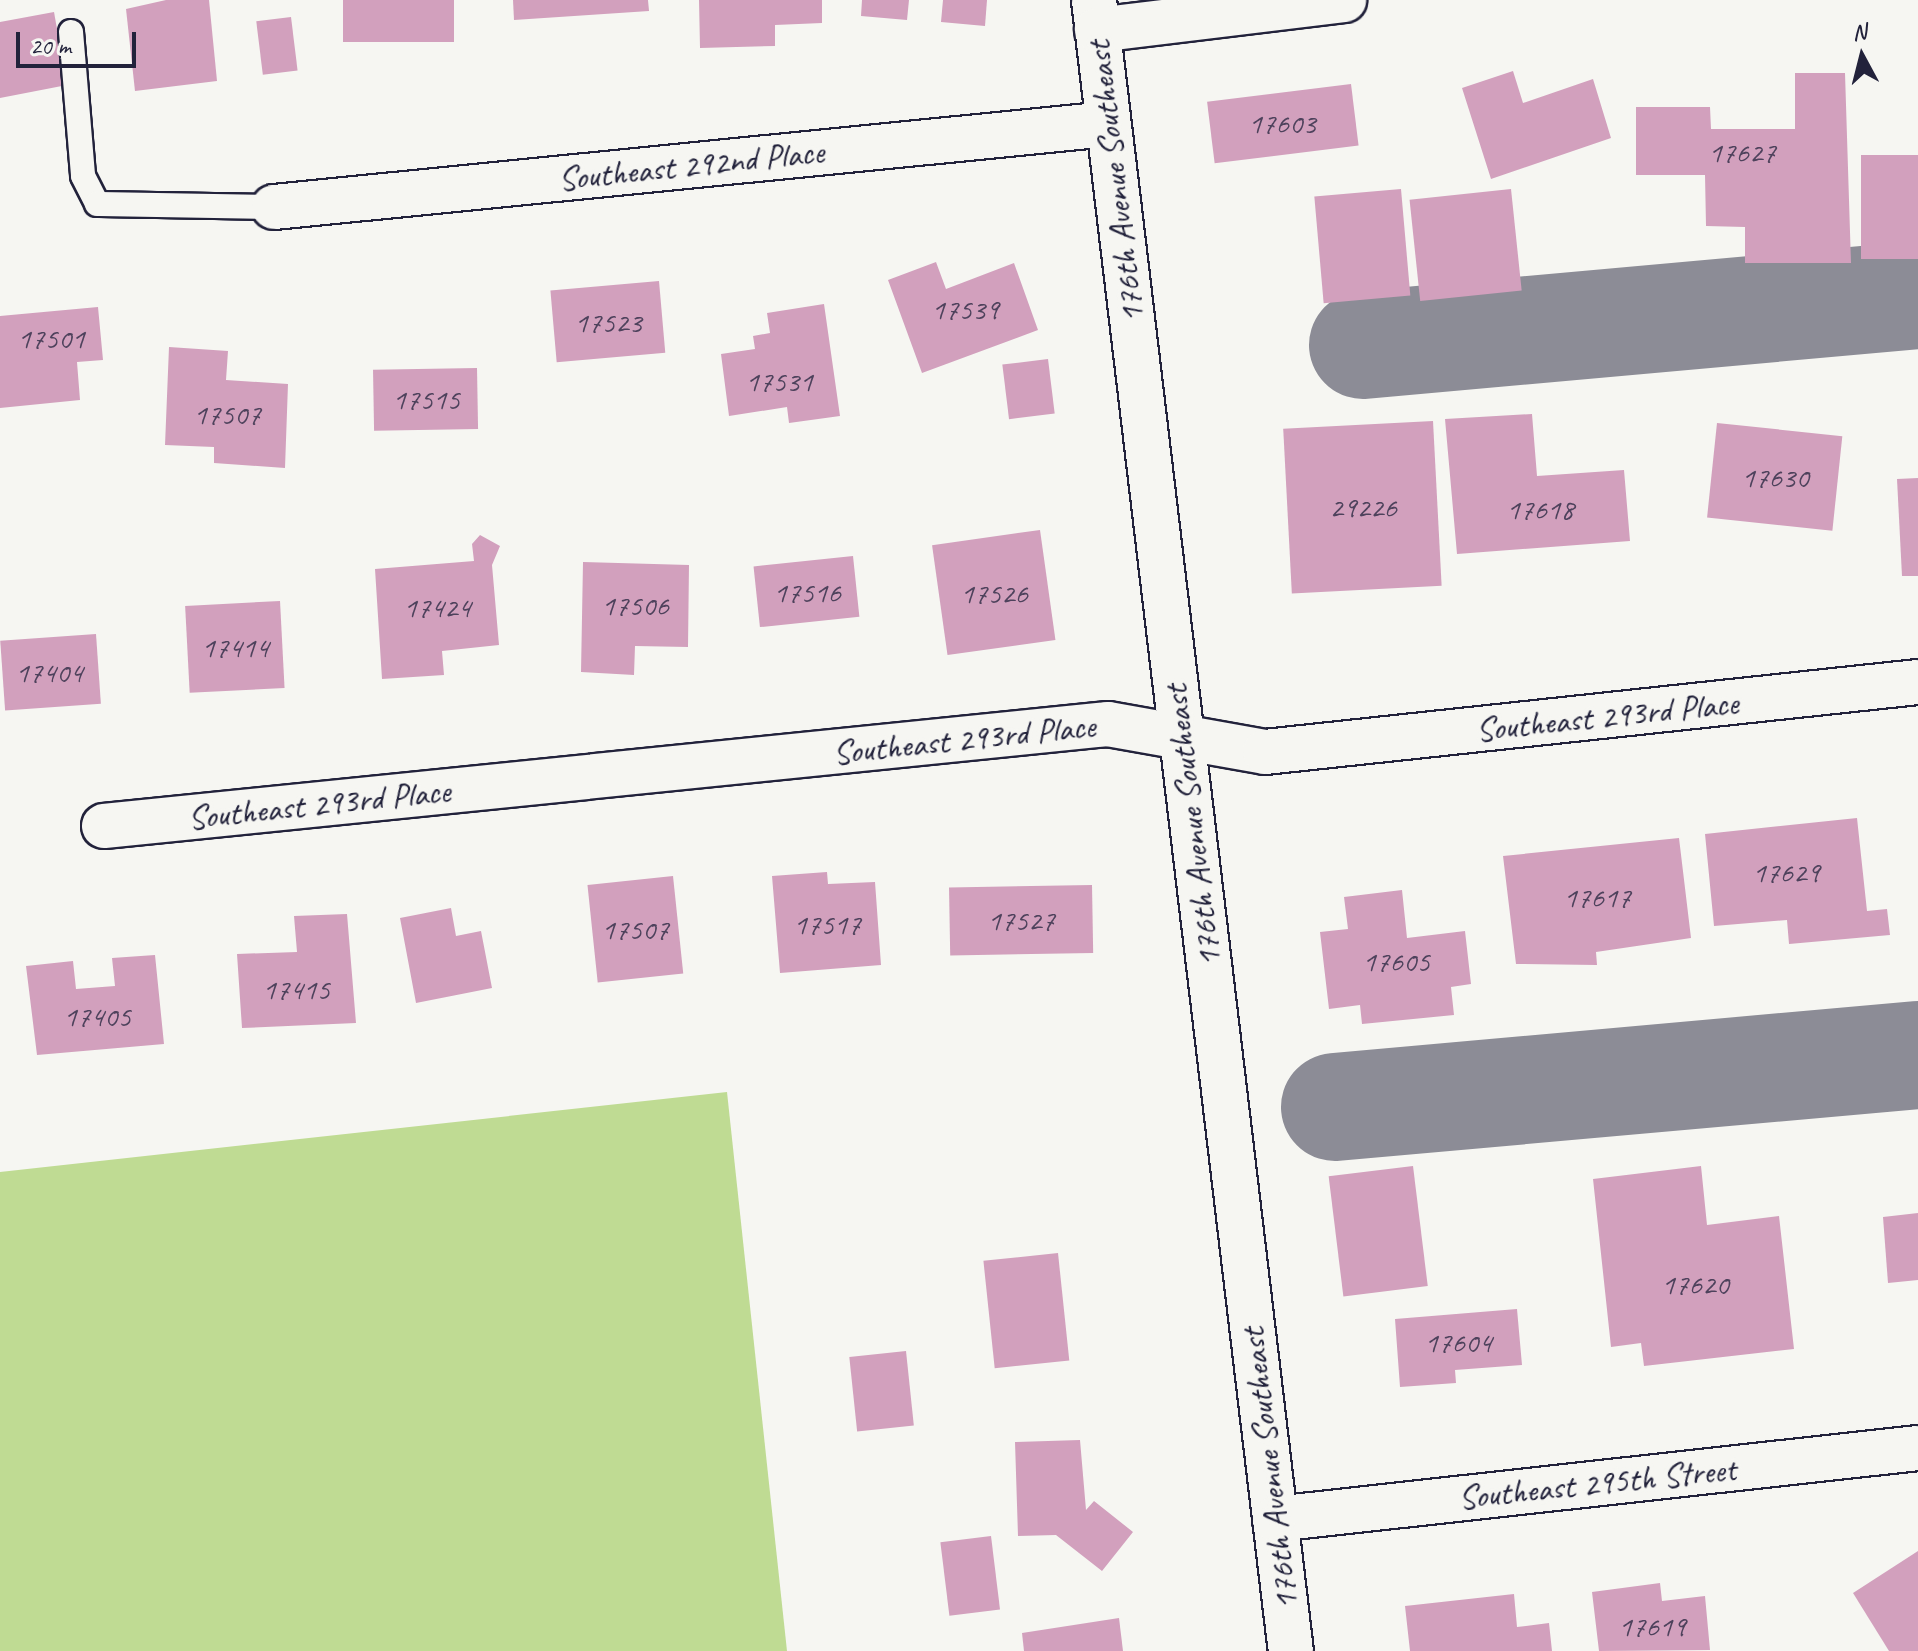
<!DOCTYPE html>
<html>
<head>
<meta charset="utf-8">
<style>
	body { margin:0 }
	#map { position:relative; width:1918px; height:1651px; overflow:hidden; background:#f6f6f2; font-family:Caveat,sans-serif }
	div>[style] { position:absolute }
	.green>* { inset:0; background:#bfdb93 }
	.taxiway>* { height:108px; margin:-54px; padding:0 54px; transform-origin:54px; border-radius:54px; background:#8c8c96 }
	.building>* { inset:0; background:#d2a0bd; transform-origin:0 0 }
	.roads { filter:drop-shadow(2px 0 #22223b) drop-shadow(-2px 0 #22223b) drop-shadow(0 2px #22223b) drop-shadow(0 -2px #22223b) }
	.lane>* { height:24px; margin:-12px; padding:0 12px; transform-origin:12px; border-radius:12px; background:#f6f6f2 }
	.street>* { height:44px; margin:-22px; padding:0 22px; transform-origin:22px; border-radius:22px; background:#f6f6f2 }
	span { translate:-50% -50%; white-space:nowrap; text-align:center; line-height:1.15; -webkit-text-stroke:8px #f6f6f2; paint-order:stroke }
	.number-label { font-size:30px; color:#4e425c }
	.number-label span { -webkit-text-stroke-width:0 }
	.street-label { font-size:34px; color:#22223b }
	.north { position:absolute; left:1822px; top:16px; width:80px; height:80px; -webkit-text-stroke:6px #f6f6f2; paint-order:stroke; rotate:353deg; font-size:22px; font-weight:700; line-height:32px; text-align:center; color:#22223b }
	.north::after { content:''; display:block; margin:auto; width:28px; height:36px; background:#22223b; clip-path:polygon(50% 0,100% 100%,50% 72%,0 100%) }
	.scale { position:absolute; left:16px; top:32px; width:120px; height:36px; box-sizing:border-box; border:4px solid #22223b; border-top:0; padding-left:10px; font-size:24px; line-height:28px; white-space:nowrap; color:#22223b; -webkit-text-stroke:6px #f6f6f2; paint-order:stroke }
</style>
</head>
<body>
<div id="map">
	<div class="green">
		<i style="clip-path:polygon(727px 1092px,787px 1651px,0 1651px,0 1172px)"></i>
	</div>
	<div class="taxiway">
		<i style="left:1363px;top:345px;width:557px;rotate:-5.15deg"></i>
		<i style="left:1335px;top:1107px;width:585px;rotate:-5.1deg"></i>
	</div>
	<div class="building">
		<i style="clip-path:polygon(166px 0,209px 0,217px 81px,135px 91px,126px 9px)"></i>
		<i style="left:343px;top:0;width:111px;height:42px"></i>
		<i style="clip-path:polygon(513px 0,648px 0,649px 11px,514px 20px)"></i>
		<i style="clip-path:polygon(699px 0,822px 0,822px 23px,775px 25px,775px 46px,700px 48px)"></i>
		<i style="clip-path:polygon(862px 0,909px 0,907px 20px,861px 16px)"></i>
		<i style="clip-path:polygon(943px 0,987px 0,985px 26px,941px 22px)"></i>
		<i style="clip-path:polygon(54px 12px,67px 85px,0 98px,0 22px)"></i>
		<i style="left:291px;top:17px;width:54px;height:35px;rotate:83deg"></i>
		<i style="clip-path:polygon(1513px 71px,1523px 103px,1593px 79px,1611px 138px,1491px 179px,1462px 88px)"></i>
		<i style="clip-path:polygon(1795px 73px,1845px 73px,1851px 263px,1745px 263px,1745px 227px,1706px 226px,1705px 175px,1636px 175px,1636px 107px,1710px 107px,1711px 129px,1795px 129px)"></i>
		<i style="left:1351px;top:84px;width:62px;height:145px;rotate:83deg"></i>
		<i style="left:1918px;top:155px;width:104px;height:57px;rotate:90deg"></i>
		<i style="left:1401px;top:189px;width:107px;height:87px;rotate:85deg"></i>
		<i style="left:1511px;top:189px;width:102px;height:102px;rotate:84deg"></i>
		<i style="clip-path:polygon(936px 262px,946px 289px,1014px 263px,1038px 330px,922px 373px,888px 280px)"></i>
		<i style="left:659px;top:281px;width:72px;height:109px;rotate:85deg"></i>
		<i style="clip-path:polygon(824px 304px,840px 416px,789px 423px,787px 407px,729px 416px,721px 354px,755px 349px,753px 336px,770px 333px,767px 313px)"></i>
		<i style="clip-path:polygon(98px 307px,103px 360px,77px 362px,80px 400px,0 408px,0 316px)"></i>
		<i style="clip-path:polygon(169px 347px,228px 351px,226px 380px,288px 384px,285px 468px,214px 463px,214px 447px,165px 445px)"></i>
		<i style="left:1048px;top:359px;width:55px;height:46px;rotate:83deg"></i>
		<i style="left:477px;top:368px;width:61px;height:104px;rotate:89deg"></i>
		<i style="clip-path:polygon(1532px 414px,1537px 476px,1624px 470px,1630px 541px,1457px 554px,1445px 419px)"></i>
		<i style="left:1433px;top:421px;width:165px;height:150px;rotate:87deg"></i>
		<i style="left:1717px;top:423px;width:126px;height:95px;rotate:6deg"></i>
		<i style="clip-path:polygon(1918px 478px,1918px 576px,1902px 576px,1897px 479px)"></i>
		<i style="left:1040px;top:530px;width:111px;height:109px;rotate:82deg"></i>
		<i style="clip-path:polygon(480px 535px,500px 546px,492px 565px,499px 645px,442px 651px,444px 675px,382px 679px,375px 569px,474px 561px,472px 544px)"></i>
		<i style="left:853px;top:556px;width:61px;height:100px;rotate:84deg"></i>
		<i style="clip-path:polygon(583px 562px,689px 565px,688px 647px,635px 646px,634px 675px,581px 672px)"></i>
		<i style="left:280px;top:601px;width:87px;height:95px;rotate:87deg"></i>
		<i style="left:96px;top:634px;width:70px;height:96px;rotate:86deg"></i>
		<i style="clip-path:polygon(1857px 818px,1867px 911px,1887px 909px,1890px 935px,1789px 944px,1787px 920px,1714px 926px,1705px 834px)"></i>
		<i style="clip-path:polygon(1679px 838px,1691px 938px,1596px 952px,1597px 965px,1516px 964px,1503px 856px)"></i>
		<i style="clip-path:polygon(827px 872px,828px 884px,875px 882px,881px 965px,780px 973px,772px 876px)"></i>
		<i style="left:673px;top:876px;width:98px;height:86px;rotate:84deg"></i>
		<i style="left:1092px;top:885px;width:68px;height:143px;rotate:89deg"></i>
		<i style="clip-path:polygon(1402px 890px,1407px 938px,1465px 931px,1471px 984px,1451px 987px,1454px 1015px,1362px 1024px,1360px 1005px,1329px 1009px,1320px 932px,1348px 929px,1344px 897px)"></i>
		<i style="clip-path:polygon(451px 908px,456px 936px,481px 931px,492px 988px,416px 1003px,400px 918px)"></i>
		<i style="clip-path:polygon(347px 914px,356px 1023px,242px 1028px,237px 954px,297px 952px,294px 916px)"></i>
		<i style="clip-path:polygon(155px 955px,164px 1044px,37px 1055px,26px 966px,73px 961px,76px 989px,115px 986px,112px 958px)"></i>
		<i style="left:1413px;top:1166px;width:121px;height:85px;rotate:83deg"></i>
		<i style="clip-path:polygon(1701px 1166px,1707px 1225px,1779px 1216px,1794px 1349px,1644px 1366px,1641px 1343px,1611px 1347px,1593px 1179px)"></i>
		<i style="clip-path:polygon(1918px 1213px,1918px 1280px,1888px 1283px,1883px 1217px)"></i>
		<i style="left:1058px;top:1253px;width:108px;height:75px;rotate:84deg"></i>
		<i style="clip-path:polygon(1517px 1309px,1522px 1365px,1455px 1370px,1456px 1383px,1400px 1387px,1395px 1319px)"></i>
		<i style="left:906px;top:1351px;width:75px;height:57px;rotate:84deg"></i>
		<i style="clip-path:polygon(1080px 1440px,1086px 1510px,1094px 1501px,1133px 1532px,1102px 1571px,1056px 1535px,1018px 1536px,1015px 1442px)"></i>
		<i style="left:991px;top:1536px;width:74px;height:51px;rotate:83deg"></i>
		<i style="clip-path:polygon(1918px 1551px,1918px 1651px,1889px 1651px,1853px 1593px)"></i>
		<i style="clip-path:polygon(1660px 1583px,1662px 1601px,1705px 1596px,1710px 1650px,1599px 1651px,1592px 1592px)"></i>
		<i style="clip-path:polygon(1514px 1594px,1517px 1627px,1549px 1623px,1552px 1651px,1410px 1651px,1405px 1606px)"></i>
		<i style="clip-path:polygon(1119px 1618px,1123px 1651px,1024px 1651px,1022px 1633px)"></i>
	</div>
	<div class="roads">
		<div class="lane">
			<i style="left:71px;top:32px;width:144px;rotate:85.2deg"></i>
			<i style="left:83px;top:176px;width:31px;rotate:63deg"></i>
			<i style="left:97px;top:204px;width:177px;rotate:1deg"></i>
		</div>
		<div class="street">
			<i style="left:1094px;top:0;width:1663px;rotate:83.2deg"></i>
			<i style="left:1097px;top:30px;width:249px;rotate:-6.9deg"></i>
			<i style="left:274px;top:207px;width:838px;rotate:-5.68deg"></i>
			<i style="left:104px;top:826px;width:1009px;rotate:-5.8deg"></i>
			<i style="left:1108px;top:724px;width:159px;rotate:10.1deg"></i>
			<i style="left:1265px;top:752px;width:657px;rotate:-6.12deg"></i>
			<i style="left:1275px;top:1519px;width:647px;rotate:-6.3deg"></i>
		</div>
	</div>
	<div class="number-label">
		<span style="left:1282px;top:123px">17603</span>
		<span style="left:1742px;top:152px">17627</span>
		<span style="left:965px;top:309px">17539</span>
		<span style="left:608px;top:322px">17523</span>
		<span style="left:51px;top:338px">17501</span>
		<span style="left:779px;top:381px">17531</span>
		<span style="left:426px;top:399px">17515</span>
		<span style="left:227px;top:414px">17507</span>
		<span style="left:1775px;top:477px">17630</span>
		<span style="left:1363px;top:507px">29226</span>
		<span style="left:1540px;top:509px">17618</span>
		<span style="left:807px;top:592px">17516</span>
		<span style="left:994px;top:593px">17526</span>
		<span style="left:635px;top:605px">17506</span>
		<span style="left:437px;top:607px">17424</span>
		<span style="left:235px;top:647px">17414</span>
		<span style="left:49px;top:672px">17404</span>
		<span style="left:1786px;top:872px">17629</span>
		<span style="left:1597px;top:897px">17617</span>
		<span style="left:1021px;top:920px">17527</span>
		<span style="left:827px;top:924px">17517</span>
		<span style="left:635px;top:929px">17507</span>
		<span style="left:1396px;top:961px">17605</span>
		<span style="left:296px;top:989px">17415</span>
		<span style="left:97px;top:1016px">17405</span>
		<span style="left:1695px;top:1284px">17620</span>
		<span style="left:1458px;top:1342px">17604</span>
		<span style="left:1652px;top:1626px">17619</span>
	</div>
	<div class="street-label">
		<span style="left:691px;top:165px;rotate:-6deg">Southeast 292nd Place</span>
		<span style="left:1115px;top:182px;rotate:-97deg">176th Avenue Southeast</span>
		<span style="left:1607px;top:716px;rotate:-6deg">Southeast 293rd Place</span>
		<span style="left:964px;top:739px;rotate:-6deg">Southeast 293rd Place</span>
		<span style="left:319px;top:804px;rotate:-6deg">Southeast 293rd Place</span>
		<span style="left:1192px;top:826px;rotate:-97deg">176th Avenue Southeast</span>
		<span style="left:1269px;top:1469px;rotate:-97deg">176th Avenue Southeast</span>
		<span style="left:1597px;top:1483px;rotate:-6deg">Southeast 295th Street</span>
	</div>
	<div class="north">N</div>
	<div class="scale">20 m</div>
</div>
</body>
</html>
